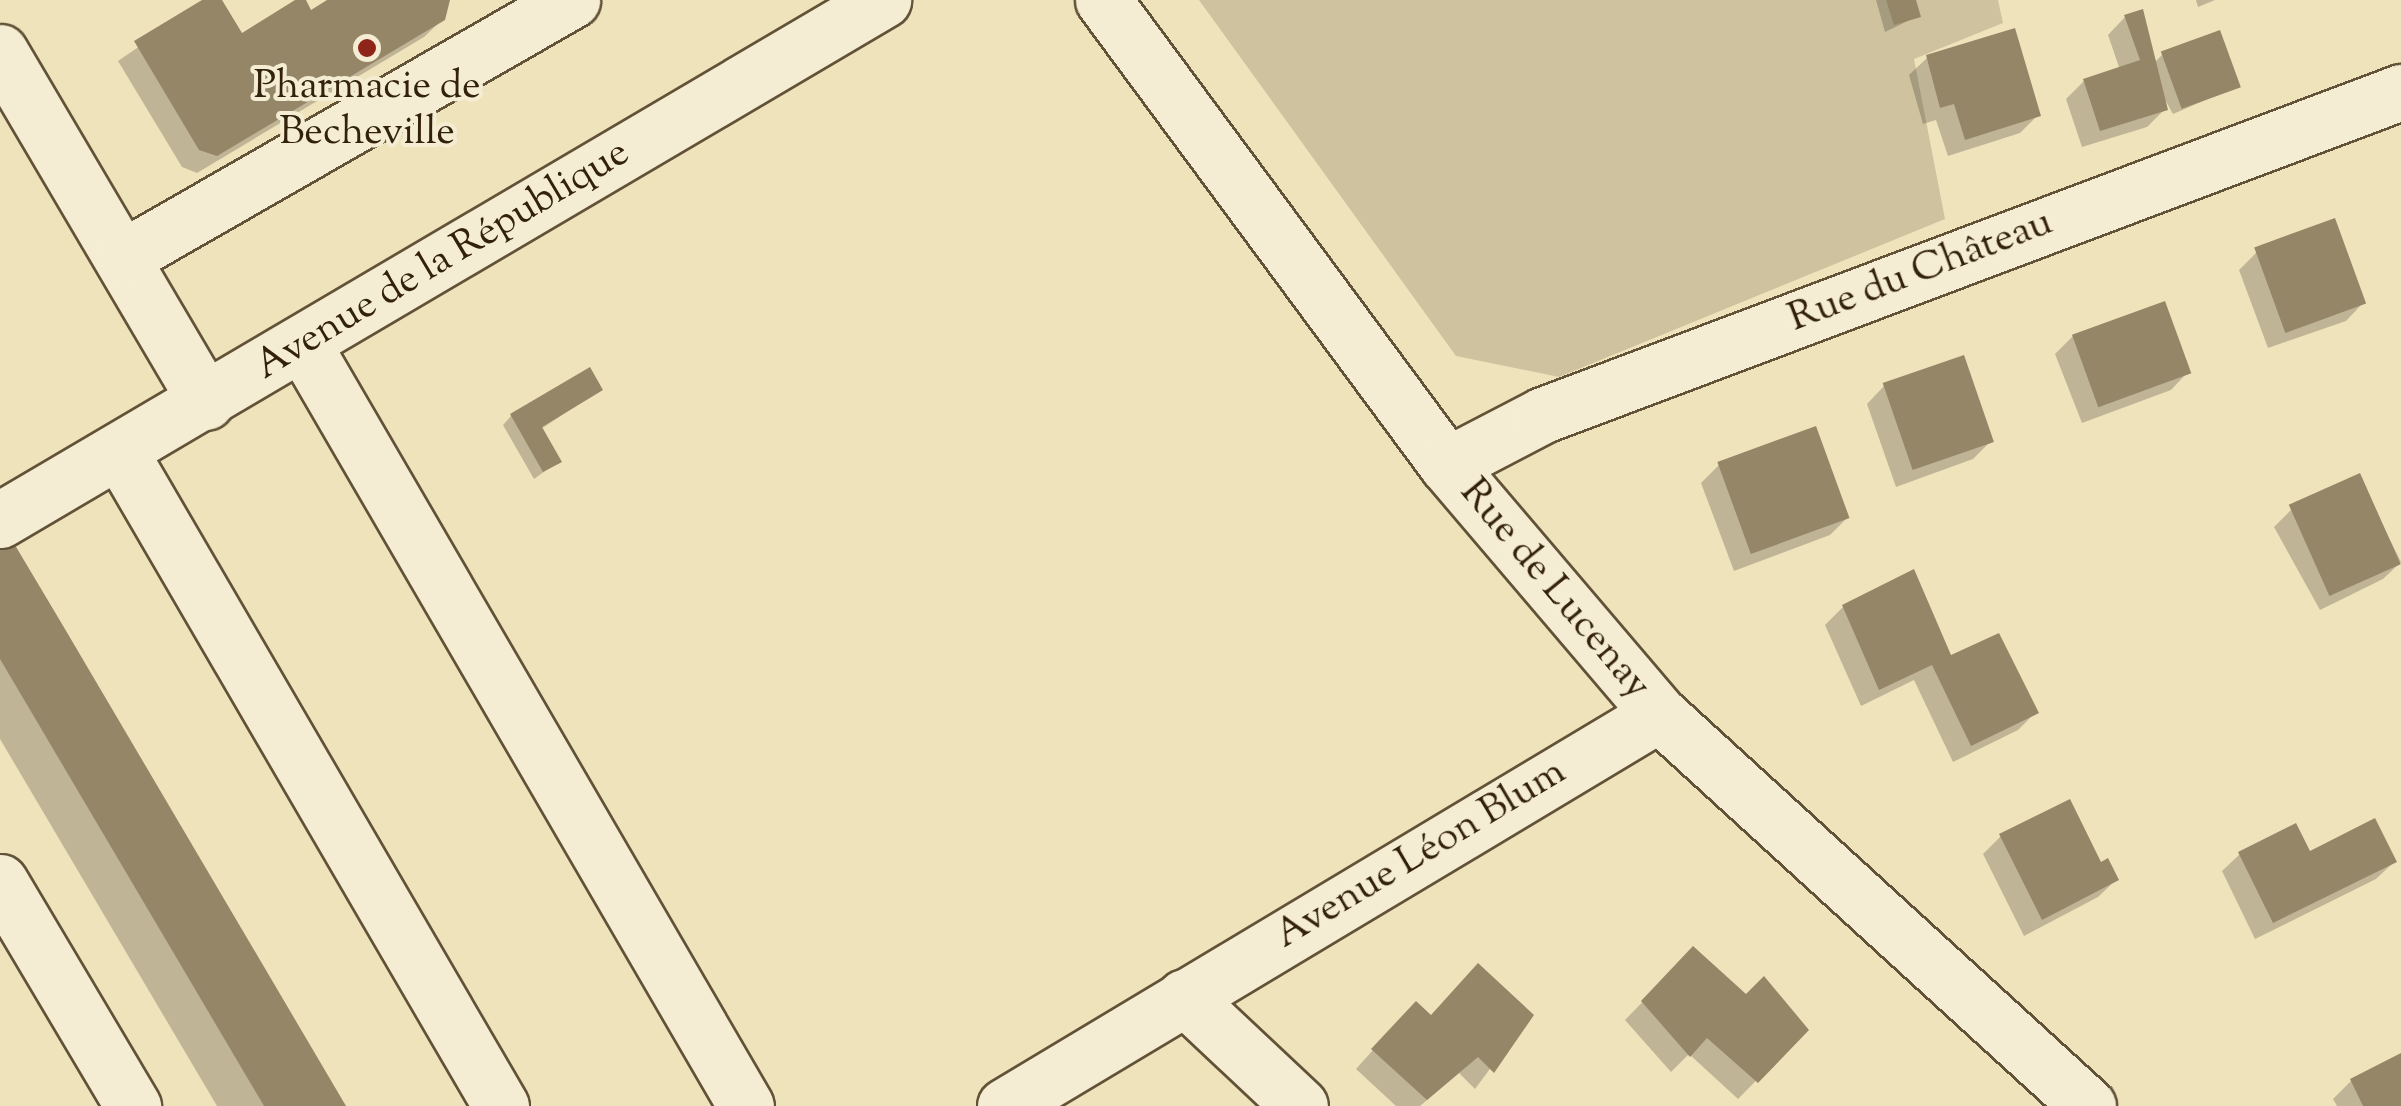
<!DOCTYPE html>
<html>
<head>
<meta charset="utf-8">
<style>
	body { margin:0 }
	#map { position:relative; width:2401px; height:1106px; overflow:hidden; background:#efe3bc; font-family:"Sorts Mill Goudy",serif }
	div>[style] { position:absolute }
	.green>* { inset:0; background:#cfc29e }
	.shadow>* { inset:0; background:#0003 }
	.building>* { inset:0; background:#958667; transform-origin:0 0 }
	.roads { filter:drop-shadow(2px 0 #625237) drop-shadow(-2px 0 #625237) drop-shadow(0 2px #625237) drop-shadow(0 -2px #625237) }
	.minor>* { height:55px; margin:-27.5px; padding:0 27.5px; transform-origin:27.5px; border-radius:27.5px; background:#f5edd3 }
	.dots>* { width:28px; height:28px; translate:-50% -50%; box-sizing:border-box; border:5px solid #f5edd3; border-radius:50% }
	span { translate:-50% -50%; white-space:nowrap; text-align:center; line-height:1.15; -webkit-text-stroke:8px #f5edd3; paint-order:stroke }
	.poi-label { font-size:40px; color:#33220b }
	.street-label { font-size:40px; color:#33220b }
</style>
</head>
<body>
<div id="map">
	<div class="green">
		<i style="clip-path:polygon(1199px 0,1998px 0,2003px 23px,1914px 59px,1945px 219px,1559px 377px,1456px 356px)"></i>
	</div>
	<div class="shadow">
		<i style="clip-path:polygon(207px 0,219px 0,241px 36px,300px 0,311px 13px,328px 0,447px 0,443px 19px,424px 37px,197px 173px,182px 167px,118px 61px)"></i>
		<i style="clip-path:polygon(1876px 0,1914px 0,1918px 16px,1885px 32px)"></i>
		<i style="clip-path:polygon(2196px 0,2215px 0,2198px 7px)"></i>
		<i style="clip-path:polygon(2125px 17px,2154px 63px,2162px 55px,2238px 86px,2173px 114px,2162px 94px,2165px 109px,2147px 127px,2082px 147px,2066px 99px,2084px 81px,2120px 70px,2108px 35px)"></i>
		<i style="clip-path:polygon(1927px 58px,2038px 115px,2020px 133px,1948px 156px,1936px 120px,1923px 124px,1909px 75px)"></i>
		<i style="clip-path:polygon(2257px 252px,2363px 303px,2346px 321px,2268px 348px,2239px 270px)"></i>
		<i style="clip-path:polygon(2073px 336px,2188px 372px,2171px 390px,2082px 423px,2055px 354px)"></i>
		<i style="clip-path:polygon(1884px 386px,1991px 441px,1973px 459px,1896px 487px,1867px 404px)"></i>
		<i style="clip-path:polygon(600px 390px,541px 429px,559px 461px,534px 479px,503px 425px,511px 416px)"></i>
		<i style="clip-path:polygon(1719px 465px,1847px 518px,1830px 535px,1734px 571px,1701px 483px)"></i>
		<i style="clip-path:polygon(2359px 477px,2401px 562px,2383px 579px,2320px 610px,2274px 527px,2291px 510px)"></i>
		<i style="clip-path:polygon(0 524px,343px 1106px,217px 1106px,0 739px)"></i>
		<i style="clip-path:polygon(1843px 607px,1950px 659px,2036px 712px,2018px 730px,1953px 762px,1914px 680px,1861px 706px,1825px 625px)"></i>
		<i style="clip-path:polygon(2001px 836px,2116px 880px,2098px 897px,2024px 936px,1983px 854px)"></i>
		<i style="clip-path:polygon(2240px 854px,2309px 854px,2394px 862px,2376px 879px,2255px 939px,2222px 871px)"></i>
		<i style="clip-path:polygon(1694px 949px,1746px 998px,1806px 1030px,1738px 1099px,1689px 1054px,1671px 1072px,1625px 1020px)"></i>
		<i style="clip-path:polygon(1530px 1015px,1475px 1089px,1459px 1073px,1420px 1106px,1396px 1106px,1356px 1069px,1399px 1021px)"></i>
		<i style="clip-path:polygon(2401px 1056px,2401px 1106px,2337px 1106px,2333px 1099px,2351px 1081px)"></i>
	</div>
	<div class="building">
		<i style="clip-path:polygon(202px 0,222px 0,242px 33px,295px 0,306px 0,311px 10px,327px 0,450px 0,445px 20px,217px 156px,199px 150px,134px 41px)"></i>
		<i style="clip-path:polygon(1886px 0,1916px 0,1921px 17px,1894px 25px)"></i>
		<i style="clip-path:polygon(2143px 9px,2168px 110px,2100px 131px,2083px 79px,2140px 60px,2124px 15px)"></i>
		<i style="clip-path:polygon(2015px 28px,2041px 116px,1965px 140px,1954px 104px,1940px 108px,1926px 55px)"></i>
		<i style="left:2220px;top:30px;width:61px;height:63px;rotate:70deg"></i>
		<i style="left:2335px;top:218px;width:91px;height:86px;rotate:70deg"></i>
		<i style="left:2165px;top:301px;width:77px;height:99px;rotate:70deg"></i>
		<i style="left:1964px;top:355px;width:92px;height:86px;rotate:71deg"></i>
		<i style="clip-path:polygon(590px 367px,603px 390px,542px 427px,562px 462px,543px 472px,510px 414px)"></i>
		<i style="left:1816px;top:426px;width:98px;height:105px;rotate:70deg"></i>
		<i style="left:2360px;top:473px;width:100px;height:78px;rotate:66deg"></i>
		<i style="clip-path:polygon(0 520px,62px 624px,346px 1106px,264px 1106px,0 659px)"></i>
		<i style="clip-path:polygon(1914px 569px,1951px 655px,1999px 633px,2039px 713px,1971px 746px,1932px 665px,1879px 690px,1842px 605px)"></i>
		<i style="clip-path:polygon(2070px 799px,2101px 862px,2108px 858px,2119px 880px,2042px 920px,1999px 834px)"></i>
		<i style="clip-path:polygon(2375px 818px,2397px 862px,2273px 923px,2238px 852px,2296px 823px,2310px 851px)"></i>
		<i style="clip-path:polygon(1693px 946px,1746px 994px,1764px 976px,1809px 1030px,1758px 1083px,1707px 1038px,1690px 1057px,1641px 1001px)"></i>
		<i style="clip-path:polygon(1478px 963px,1534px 1015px,1494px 1073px,1478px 1057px,1427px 1100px,1371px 1049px,1416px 1001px,1431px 1015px)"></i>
		<i style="clip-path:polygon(2401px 1053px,2401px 1106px,2363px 1106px,2350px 1079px)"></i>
	</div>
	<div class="roads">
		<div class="minor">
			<i style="left:1103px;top:0;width:578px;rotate:53.51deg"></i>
			<i style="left:1447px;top:465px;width:327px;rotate:49.6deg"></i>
			<i style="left:1659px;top:714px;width:581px;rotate:42.42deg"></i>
			<i style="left:0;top:52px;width:406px;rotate:59.5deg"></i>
			<i style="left:122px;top:258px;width:519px;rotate:-29.83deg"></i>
			<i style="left:304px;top:346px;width:879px;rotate:59.82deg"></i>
			<i style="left:120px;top:452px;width:757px;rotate:59.78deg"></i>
			<i style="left:1447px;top:465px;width:108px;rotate:-27.5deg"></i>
			<i style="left:1543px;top:415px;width:917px;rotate:-20.63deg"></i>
			<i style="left:0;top:520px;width:1025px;rotate:-30.49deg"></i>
			<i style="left:0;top:882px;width:261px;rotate:59.3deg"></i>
			<i style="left:1184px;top:997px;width:159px;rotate:43.2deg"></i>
			<i style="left:1005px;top:1106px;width:762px;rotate:-30.94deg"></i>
		</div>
	</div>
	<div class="dots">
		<i style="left:367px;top:48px;background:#8f2418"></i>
	</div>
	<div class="poi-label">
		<span style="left:367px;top:111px">Pharmacie de<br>Becheville</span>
	</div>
	<div class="street-label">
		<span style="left:443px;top:261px;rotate:-31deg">Avenue de la République</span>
		<span style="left:1921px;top:272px;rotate:-21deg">Rue du Château</span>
		<span style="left:1554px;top:590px;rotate:50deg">Rue de Lucenay</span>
		<span style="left:1421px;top:855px;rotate:-31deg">Avenue Léon Blum</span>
	</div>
</div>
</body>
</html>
